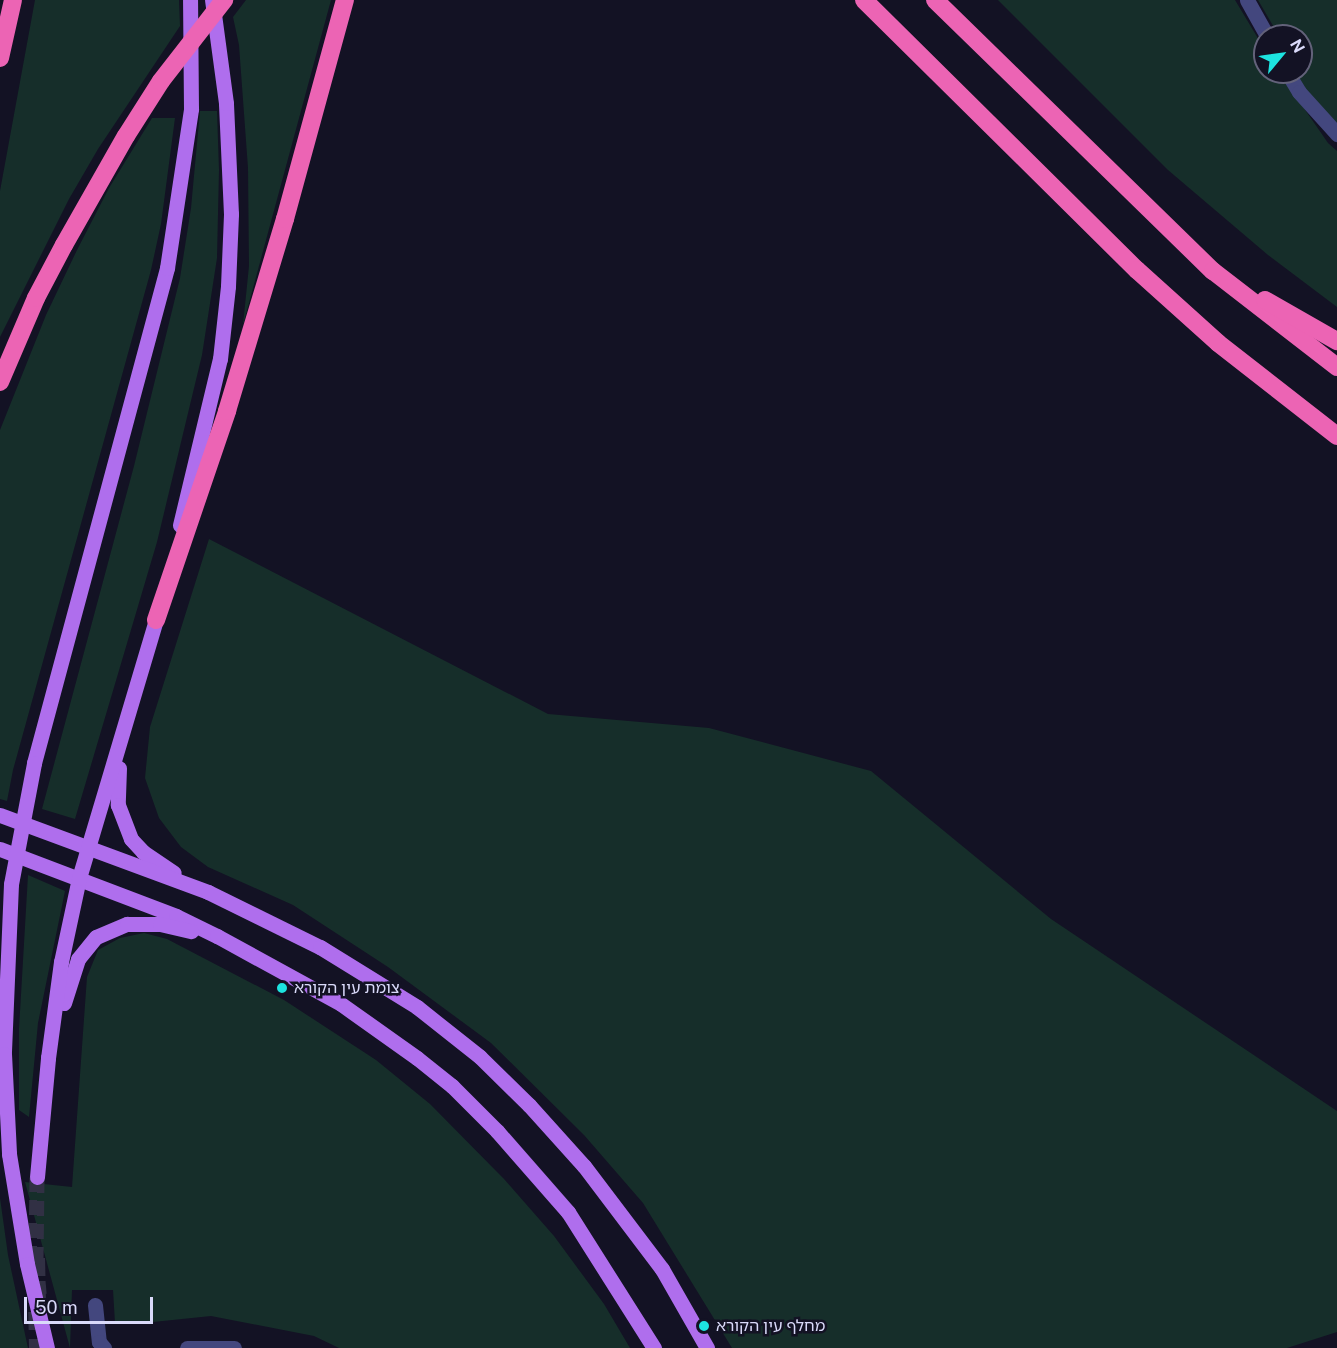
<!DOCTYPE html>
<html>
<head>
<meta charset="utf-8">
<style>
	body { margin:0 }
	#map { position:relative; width:1337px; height:1348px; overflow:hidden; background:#131224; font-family:"Public Sans","Noto Sans Hebrew",sans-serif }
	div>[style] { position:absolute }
	.green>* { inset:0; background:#162e2a }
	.major-tunnel>* { height:15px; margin-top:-7.5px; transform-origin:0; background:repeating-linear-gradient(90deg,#313044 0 15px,transparent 0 23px) }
	.highway-tunnel>* { height:18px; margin-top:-9px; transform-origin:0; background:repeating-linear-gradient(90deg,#313044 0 18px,transparent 0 27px) }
	.minor>* { height:15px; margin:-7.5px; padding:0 7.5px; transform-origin:7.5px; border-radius:7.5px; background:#43477e }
	.major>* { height:15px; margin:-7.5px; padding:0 7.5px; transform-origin:7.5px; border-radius:7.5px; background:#af6eed }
	.highway>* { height:18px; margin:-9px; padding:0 9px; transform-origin:9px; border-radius:9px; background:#ec64b4 }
	.major-bridge>* { height:15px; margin:-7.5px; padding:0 7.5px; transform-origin:7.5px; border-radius:7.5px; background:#af6eed }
	.highway-bridge>* { height:18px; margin:-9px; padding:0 9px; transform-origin:9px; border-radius:9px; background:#ec64b4 }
	.dots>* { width:16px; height:16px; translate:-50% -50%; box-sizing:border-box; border:3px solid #131224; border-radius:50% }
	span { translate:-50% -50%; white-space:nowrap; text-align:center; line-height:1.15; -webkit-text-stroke:5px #131224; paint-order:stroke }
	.poi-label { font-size:16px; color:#dadafa }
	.left { translate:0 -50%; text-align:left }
	.north { position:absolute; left:1253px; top:24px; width:60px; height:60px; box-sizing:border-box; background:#131224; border:2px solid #63627a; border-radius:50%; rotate:61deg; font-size:16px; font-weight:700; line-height:24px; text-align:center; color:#dadafa }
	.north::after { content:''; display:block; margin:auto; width:21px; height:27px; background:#1de3e0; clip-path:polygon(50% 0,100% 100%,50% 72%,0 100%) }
	.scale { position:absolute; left:24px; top:1297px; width:129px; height:27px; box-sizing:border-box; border:3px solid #dadafa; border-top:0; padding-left:8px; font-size:18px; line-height:21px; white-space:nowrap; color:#dadafa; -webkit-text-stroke:4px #131224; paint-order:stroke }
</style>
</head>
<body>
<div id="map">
	<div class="green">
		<i style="clip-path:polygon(35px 0,179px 0,180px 26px,98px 149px,69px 199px,0 337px,0 191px)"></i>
		<i style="clip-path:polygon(246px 0,331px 0,243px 325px,249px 266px,248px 168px,239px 45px,233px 17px)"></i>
		<i style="clip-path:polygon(998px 0,1235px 0,1265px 50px,1265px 72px,1279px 72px,1328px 143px,1337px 151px,1337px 307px,1268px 255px,1168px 170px)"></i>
		<i style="clip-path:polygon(1258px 0,1337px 0,1337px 123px,1307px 96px,1297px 72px,1301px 72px,1301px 36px,1279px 36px)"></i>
		<i style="clip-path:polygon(200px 111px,217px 111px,219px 170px,217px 258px,202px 355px,157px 542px,75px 819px,42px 809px,134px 466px,180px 278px,191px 208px)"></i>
		<i style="clip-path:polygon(152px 118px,175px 118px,161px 224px,151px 270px,13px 770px,7px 801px,0 799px,0 430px,46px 315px,77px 250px,109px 188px)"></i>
		<i style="clip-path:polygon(209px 539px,548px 714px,709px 728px,871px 771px,1051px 919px,1337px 1111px,1337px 1332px,1287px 1348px,732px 1348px,643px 1203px,584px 1135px,491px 1043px,388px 967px,293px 905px,208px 867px,181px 847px,159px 818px,145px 778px,150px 727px)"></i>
		<i style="clip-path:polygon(28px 875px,65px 891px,38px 1023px,29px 1117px,19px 1110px,19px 1029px)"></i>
		<i style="clip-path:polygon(144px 933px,167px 939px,284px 1000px,376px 1060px,430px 1104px,504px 1179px,554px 1236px,604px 1304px,630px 1348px,339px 1348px,314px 1336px,211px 1316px,153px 1322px,115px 1323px,113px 1290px,72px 1290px,70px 1348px,25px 1182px,72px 1187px,87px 977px,98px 950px,120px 938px)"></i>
		<i style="clip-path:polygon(0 1198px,8px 1255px,28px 1348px,0 1348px)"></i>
	</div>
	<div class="major-tunnel">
		<i style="left:37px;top:1177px;width:81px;rotate:90.7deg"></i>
		<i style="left:36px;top:1258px;width:36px;rotate:85deg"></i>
	</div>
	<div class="highway-tunnel">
		<i style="left:36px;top:1258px;width:90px;rotate:88.7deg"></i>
	</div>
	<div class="minor">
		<i style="left:1247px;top:0;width:41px;rotate:60.9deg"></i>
		<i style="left:1287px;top:72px;width:23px;rotate:59deg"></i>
		<i style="left:1299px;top:92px;width:57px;rotate:47.9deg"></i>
		<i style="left:95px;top:1305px;width:37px;rotate:84deg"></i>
		<i style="left:99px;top:1342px;width:8px;rotate:50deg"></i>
		<i style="left:187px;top:1348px;width:47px"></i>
	</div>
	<div class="major">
		<i style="left:180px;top:525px;width:171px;rotate:-76.5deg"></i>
		<i style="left:220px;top:359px;width:73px;rotate:-83.7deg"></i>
		<i style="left:228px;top:286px;width:72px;rotate:-87.6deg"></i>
		<i style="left:231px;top:214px;width:111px;rotate:-92.6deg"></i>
		<i style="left:226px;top:103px;width:104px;rotate:-97.7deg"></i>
		<i style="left:34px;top:763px;width:513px;rotate:-74.96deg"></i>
		<i style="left:167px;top:268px;width:161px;rotate:-81.4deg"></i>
		<i style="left:191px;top:109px;width:109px;rotate:-90.5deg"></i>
		<i style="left:119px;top:768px;width:37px;rotate:92deg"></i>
		<i style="left:118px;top:805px;width:36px;rotate:69deg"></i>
		<i style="left:131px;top:839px;width:18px;rotate:47deg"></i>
		<i style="left:143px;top:852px;width:37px;rotate:34deg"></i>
		<i style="left:0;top:815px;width:222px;rotate:20.3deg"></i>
		<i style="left:208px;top:892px;width:125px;rotate:26.2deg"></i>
		<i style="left:320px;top:947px;width:114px;rotate:31.7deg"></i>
		<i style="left:417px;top:1007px;width:80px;rotate:38.4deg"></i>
		<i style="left:480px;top:1057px;width:69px;rotate:44.4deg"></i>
		<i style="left:529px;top:1105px;width:82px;rotate:48deg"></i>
		<i style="left:584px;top:1166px;width:129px;rotate:52.9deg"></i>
		<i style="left:662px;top:1269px;width:91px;rotate:60.3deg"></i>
		<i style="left:0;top:849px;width:188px;rotate:20.8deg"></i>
		<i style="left:176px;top:916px;width:46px;rotate:26deg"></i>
		<i style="left:217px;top:936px;width:141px;rotate:28.7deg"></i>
		<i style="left:341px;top:1004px;width:93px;rotate:35.4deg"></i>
		<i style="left:417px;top:1058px;width:45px;rotate:38.7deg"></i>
		<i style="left:452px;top:1086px;width:64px;rotate:45deg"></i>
		<i style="left:497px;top:1131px;width:108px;rotate:48.8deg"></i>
		<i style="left:568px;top:1212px;width:161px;rotate:57.7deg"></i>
		<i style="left:11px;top:884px;width:170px;rotate:92.4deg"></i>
		<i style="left:4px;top:1054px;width:100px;rotate:87.1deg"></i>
		<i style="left:9px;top:1154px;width:111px;rotate:80.7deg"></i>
		<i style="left:27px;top:1264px;width:86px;rotate:76.6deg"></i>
		<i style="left:64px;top:1003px;width:46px;rotate:-72.3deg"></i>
		<i style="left:78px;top:959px;width:28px;rotate:-51deg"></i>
		<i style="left:96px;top:937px;width:34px;rotate:-23deg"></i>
		<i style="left:127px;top:924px;width:33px"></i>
		<i style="left:160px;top:924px;width:32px;rotate:13deg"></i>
		<i style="left:37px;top:1177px;width:120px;rotate:-84.7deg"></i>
		<i style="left:48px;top:1058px;width:97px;rotate:-82.3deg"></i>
		<i style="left:61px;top:962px;width:86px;rotate:-77.9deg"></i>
		<i style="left:79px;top:878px;width:281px;rotate:-73.4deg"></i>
	</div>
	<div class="highway">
		<i style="left:864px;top:0;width:384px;rotate:44.7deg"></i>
		<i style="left:1137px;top:270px;width:109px;rotate:42deg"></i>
		<i style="left:1218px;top:343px;width:151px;rotate:38deg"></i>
		<i style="left:935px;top:0;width:388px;rotate:44.3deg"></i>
		<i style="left:1213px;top:271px;width:157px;rotate:37.7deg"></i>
		<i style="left:0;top:58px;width:59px;rotate:-77.4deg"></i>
		<i style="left:1265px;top:300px;width:83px;rotate:29.7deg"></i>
		<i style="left:0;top:382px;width:91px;rotate:-66.8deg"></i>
		<i style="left:36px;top:298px;width:60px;rotate:-62.2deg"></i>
		<i style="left:64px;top:245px;width:125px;rotate:-60.4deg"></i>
		<i style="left:126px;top:136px;width:65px;rotate:-57.5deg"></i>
		<i style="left:156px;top:620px;width:221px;rotate:-71.2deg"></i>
		<i style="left:227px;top:411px;width:201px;rotate:-73.2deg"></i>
		<i style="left:285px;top:219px;width:227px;rotate:-74.7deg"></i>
	</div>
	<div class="major-bridge">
		<i style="left:11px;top:884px;width:123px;rotate:-79.2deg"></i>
	</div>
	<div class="highway-bridge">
		<i style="left:161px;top:81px;width:103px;rotate:-52.1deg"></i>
	</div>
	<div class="dots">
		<i style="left:282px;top:988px;background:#1de3e0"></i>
		<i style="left:704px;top:1326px;background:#1de3e0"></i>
	</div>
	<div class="poi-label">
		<span class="left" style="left:294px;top:988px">צומת עין הקורא</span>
		<span class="left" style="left:716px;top:1326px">מחלף עין הקורא</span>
	</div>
	<div class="north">N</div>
	<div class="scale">50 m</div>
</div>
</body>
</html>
